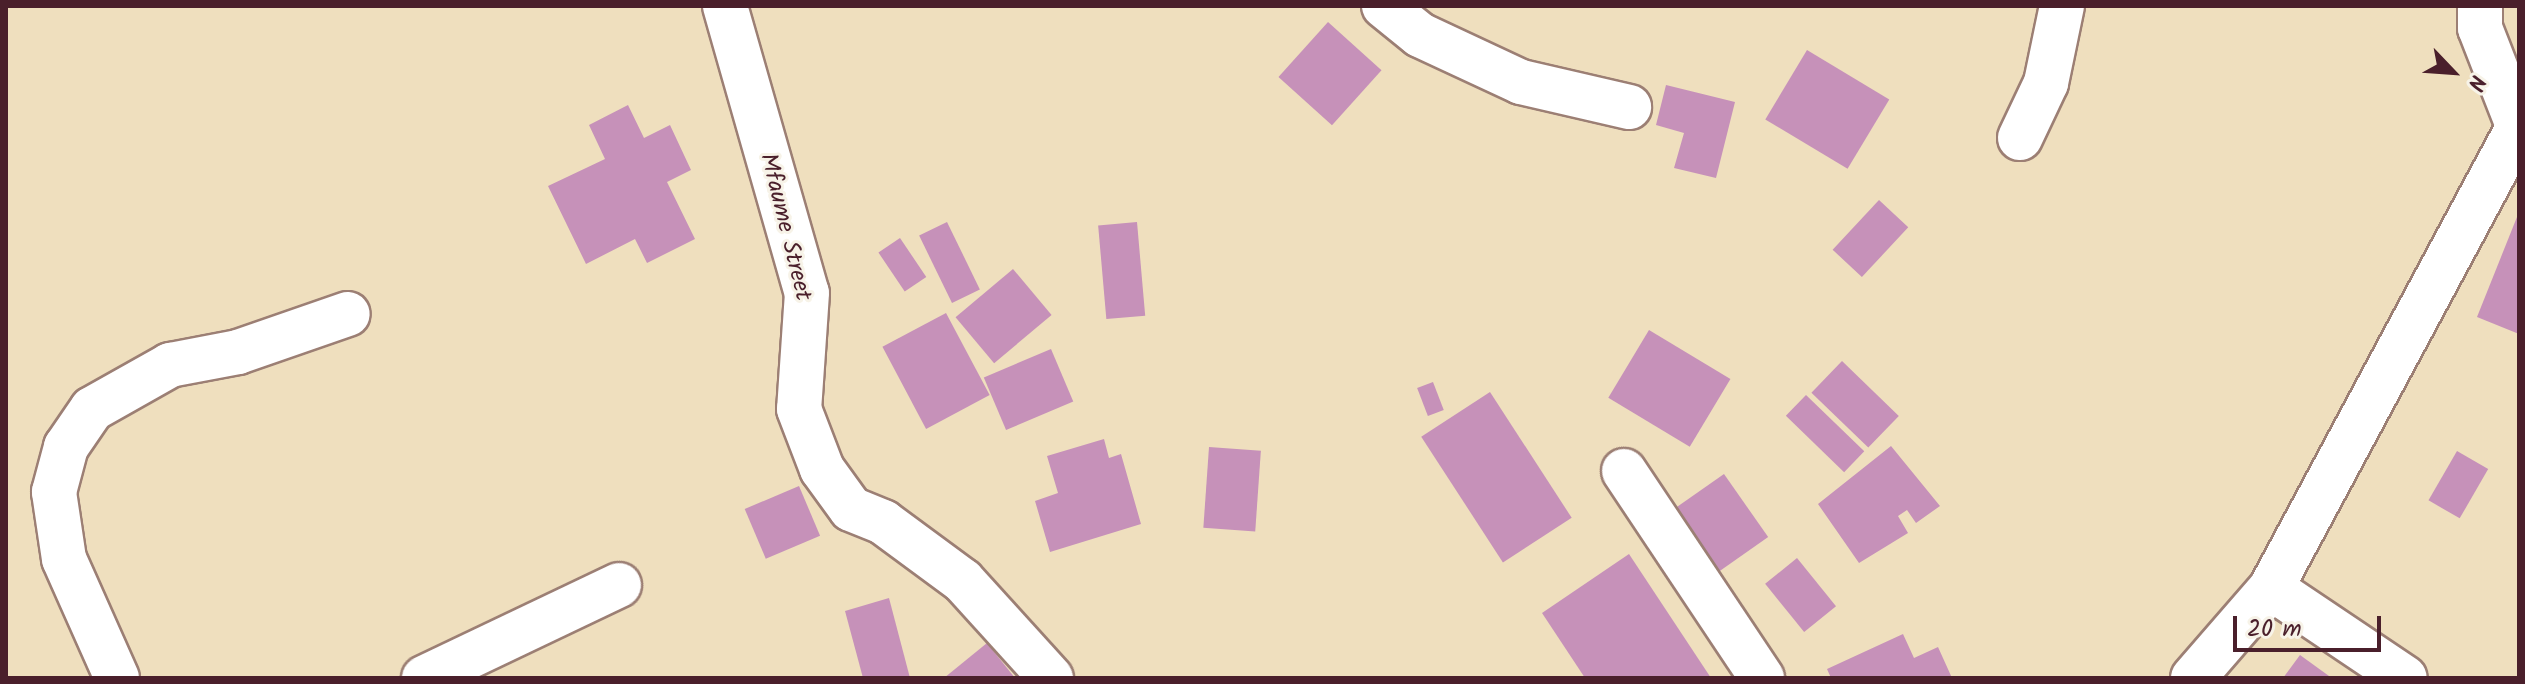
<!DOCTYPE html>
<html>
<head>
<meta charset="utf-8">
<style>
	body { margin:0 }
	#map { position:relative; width:2525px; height:684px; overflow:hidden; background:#efdfbe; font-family:Kalam,sans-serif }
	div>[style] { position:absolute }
	.building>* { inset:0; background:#c691b9; transform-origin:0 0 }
	.roads { filter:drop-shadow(2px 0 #9c7f74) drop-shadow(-2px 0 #9c7f74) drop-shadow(0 2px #9c7f74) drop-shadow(0 -2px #9c7f74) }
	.street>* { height:44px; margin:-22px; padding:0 22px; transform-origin:22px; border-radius:22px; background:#fff }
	span { translate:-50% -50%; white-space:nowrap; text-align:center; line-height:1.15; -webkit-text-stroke:6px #f7f3e8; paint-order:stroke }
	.street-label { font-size:24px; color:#4a1f2b }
	.frame { position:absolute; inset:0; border:8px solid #4a1f2b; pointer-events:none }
	.north { position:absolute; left:2413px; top:32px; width:80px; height:80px; -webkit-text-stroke:6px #f7f3e8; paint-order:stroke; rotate:115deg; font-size:22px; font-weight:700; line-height:32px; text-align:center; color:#4a1f2b }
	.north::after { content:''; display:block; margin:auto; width:28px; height:36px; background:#4a1f2b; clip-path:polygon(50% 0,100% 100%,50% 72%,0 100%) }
	.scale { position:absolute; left:2233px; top:616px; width:148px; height:36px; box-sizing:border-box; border:4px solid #4a1f2b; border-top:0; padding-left:10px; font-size:24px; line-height:28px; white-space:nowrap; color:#4a1f2b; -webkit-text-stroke:6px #f7f3e8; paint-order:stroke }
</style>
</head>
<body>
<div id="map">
	<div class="building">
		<i style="left:1328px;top:22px;width:72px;height:74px;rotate:42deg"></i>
		<i style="left:1807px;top:50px;width:96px;height:81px;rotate:31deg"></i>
		<i style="clip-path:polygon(1666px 85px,1735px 102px,1716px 178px,1674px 168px,1684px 133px,1656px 125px)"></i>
		<i style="clip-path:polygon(628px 105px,644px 138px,670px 125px,691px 170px,667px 182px,695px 239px,647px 263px,635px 239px,586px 264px,548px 186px,605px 159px,589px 125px)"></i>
		<i style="left:1879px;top:200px;width:40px;height:68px;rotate:43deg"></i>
		<i style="clip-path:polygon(2519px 212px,2519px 334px,2477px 317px)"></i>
		<i style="left:947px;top:222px;width:75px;height:31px;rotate:64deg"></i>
		<i style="left:1137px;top:222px;width:94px;height:39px;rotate:85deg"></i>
		<i style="left:900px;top:238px;width:47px;height:26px;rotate:56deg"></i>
		<i style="left:1013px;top:269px;width:60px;height:75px;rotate:50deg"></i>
		<i style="left:946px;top:313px;width:93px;height:72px;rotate:62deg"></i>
		<i style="left:1649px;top:330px;width:95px;height:79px;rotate:31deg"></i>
		<i style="left:1051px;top:349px;width:57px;height:73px;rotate:67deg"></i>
		<i style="left:1842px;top:361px;width:79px;height:44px;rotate:44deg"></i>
		<i style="left:1433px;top:382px;width:30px;height:17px;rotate:69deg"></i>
		<i style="left:1490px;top:392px;width:150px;height:82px;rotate:57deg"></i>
		<i style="left:1806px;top:395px;width:81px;height:29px;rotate:44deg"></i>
		<i style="clip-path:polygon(1104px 439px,1109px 458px,1121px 454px,1141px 524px,1050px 552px,1035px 501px,1058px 493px,1047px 456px)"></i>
		<i style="clip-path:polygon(1891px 446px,1940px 506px,1916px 523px,1907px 510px,1898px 516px,1908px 533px,1859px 563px,1818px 504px)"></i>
		<i style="left:1209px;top:447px;width:52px;height:81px;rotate:4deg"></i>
		<i style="left:2457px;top:451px;width:36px;height:57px;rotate:30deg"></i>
		<i style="left:1724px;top:474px;width:77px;height:63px;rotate:55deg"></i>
		<i style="left:799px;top:486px;width:54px;height:59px;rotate:67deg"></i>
		<i style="clip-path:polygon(1629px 554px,1711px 678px,1585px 678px,1542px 613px)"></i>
		<i style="left:1797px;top:558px;width:62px;height:41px;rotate:51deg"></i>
		<i style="clip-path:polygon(889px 598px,910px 678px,863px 678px,845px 611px)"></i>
		<i style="clip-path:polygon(1903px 634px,1914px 658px,1938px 647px,1952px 678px,1831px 678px,1827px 669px)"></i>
		<i style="clip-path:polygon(987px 643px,1015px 678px,944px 678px)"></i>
		<i style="clip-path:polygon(2300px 655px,2329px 676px,2328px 678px,2283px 678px)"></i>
	</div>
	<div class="roads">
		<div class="street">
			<i style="left:725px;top:6px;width:298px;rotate:74.1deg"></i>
			<i style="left:807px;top:293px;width:116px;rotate:93.9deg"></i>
			<i style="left:799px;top:409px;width:64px;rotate:69deg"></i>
			<i style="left:822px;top:469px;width:49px;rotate:54.1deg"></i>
			<i style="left:851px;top:509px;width:35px;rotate:22deg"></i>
			<i style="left:883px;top:522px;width:99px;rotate:36.4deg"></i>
			<i style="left:963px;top:581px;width:131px;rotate:47.8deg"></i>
			<i style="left:1384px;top:6px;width:46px;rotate:38.9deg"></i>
			<i style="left:1420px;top:35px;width:111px;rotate:25deg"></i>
			<i style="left:1521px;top:82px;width:111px;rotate:13deg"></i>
			<i style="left:2480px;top:6px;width:22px;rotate:90deg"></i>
			<i style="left:2480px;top:28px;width:107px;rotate:68.7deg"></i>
			<i style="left:2020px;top:138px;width:61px;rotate:-64.7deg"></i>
			<i style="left:2046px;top:83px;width:79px;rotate:-78.3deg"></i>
			<i style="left:1624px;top:471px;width:249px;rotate:56.3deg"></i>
			<i style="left:2271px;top:588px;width:161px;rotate:33.9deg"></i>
			<i style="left:117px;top:678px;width:130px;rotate:-114deg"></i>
			<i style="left:64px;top:559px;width:68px;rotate:-98.5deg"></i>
			<i style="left:54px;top:492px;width:47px;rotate:-75.1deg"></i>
			<i style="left:66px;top:447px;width:46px;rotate:-55.6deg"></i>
			<i style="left:92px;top:409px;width:90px;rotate:-29.4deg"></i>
			<i style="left:170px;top:365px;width:69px;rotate:-10.8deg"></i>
			<i style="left:238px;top:352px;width:116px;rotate:-19.1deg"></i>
			<i style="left:424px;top:678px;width:216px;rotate:-25.5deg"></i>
			<i style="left:2193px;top:678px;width:119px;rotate:-49.1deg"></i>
			<i style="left:2271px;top:588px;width:524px;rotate:-61.77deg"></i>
		</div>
	</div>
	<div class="street-label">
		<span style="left:785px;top:227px;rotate:76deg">Mfaume Street</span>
	</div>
	<div class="frame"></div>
	<div class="north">N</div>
	<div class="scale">20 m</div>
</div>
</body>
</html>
